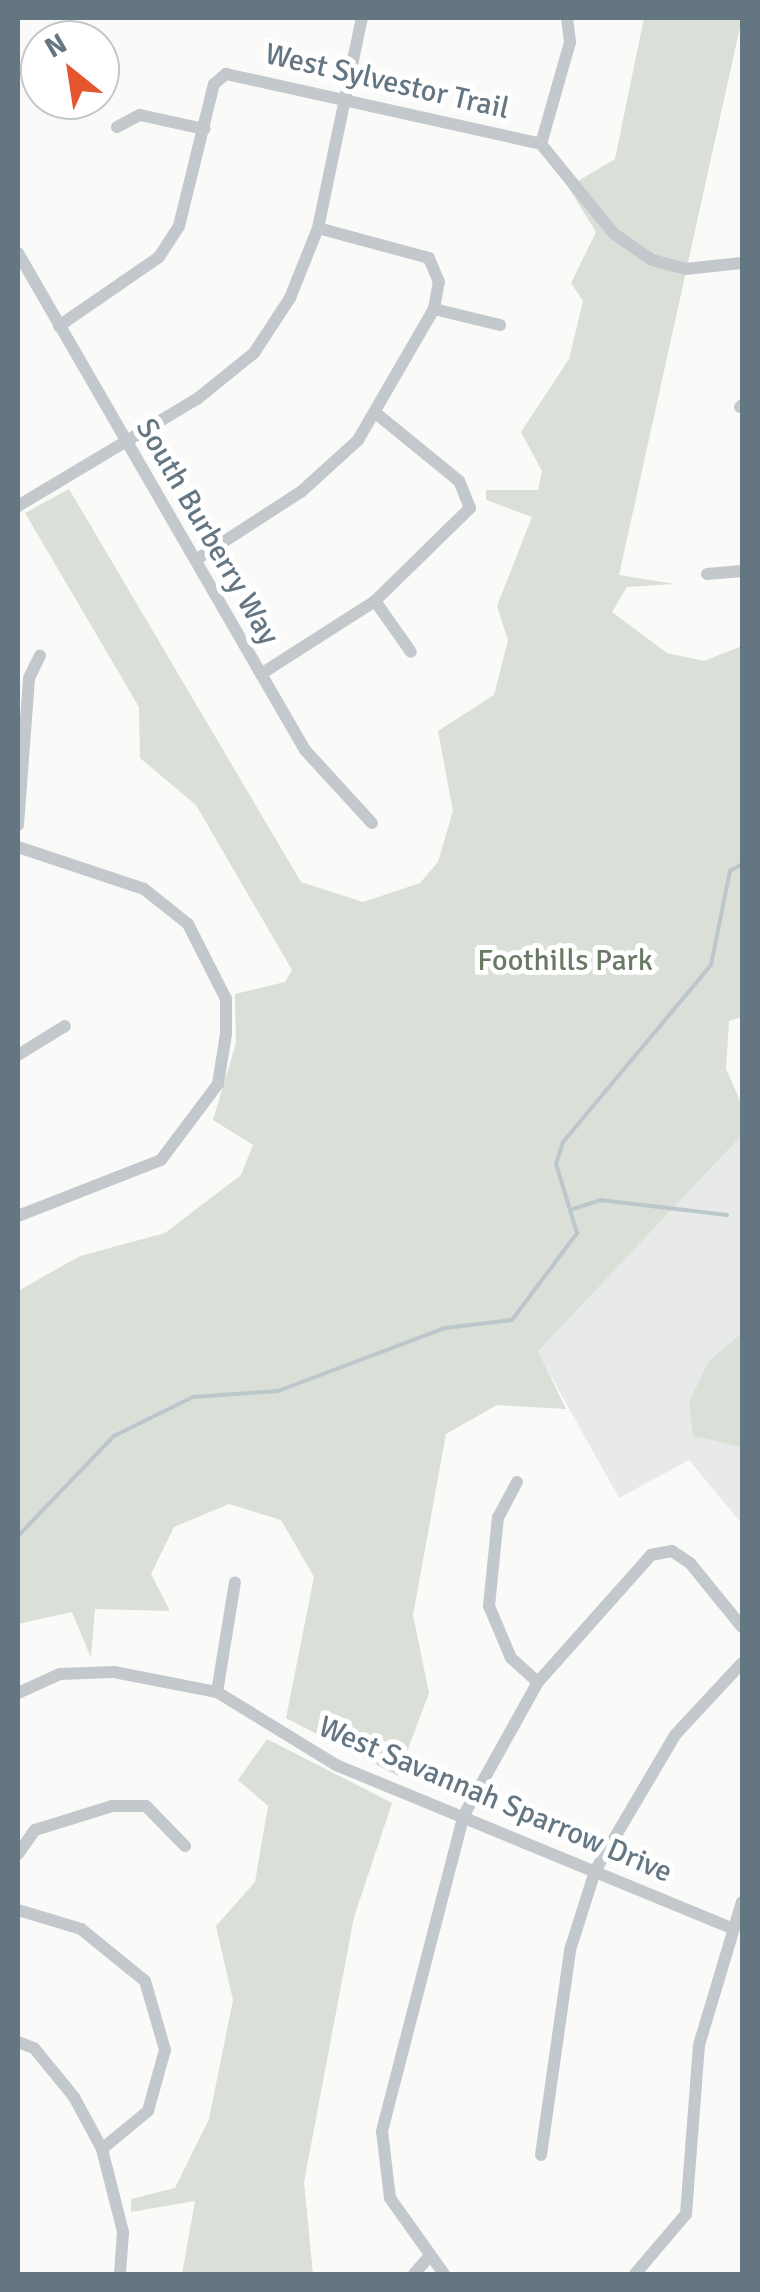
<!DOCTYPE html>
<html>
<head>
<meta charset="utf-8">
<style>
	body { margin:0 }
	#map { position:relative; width:760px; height:2292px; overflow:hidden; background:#fafaf8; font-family:Signika,sans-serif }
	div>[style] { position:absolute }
	.built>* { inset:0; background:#e8e9e9 }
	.green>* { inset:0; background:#dadfd7 }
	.stream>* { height:4px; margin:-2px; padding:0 2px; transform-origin:2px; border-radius:2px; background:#bbc7cb }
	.street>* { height:12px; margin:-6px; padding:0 6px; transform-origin:6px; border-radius:6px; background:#c3c8cc }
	span { translate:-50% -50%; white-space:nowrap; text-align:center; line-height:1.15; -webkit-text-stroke:10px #fff; paint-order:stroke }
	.street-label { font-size:30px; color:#657683 }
	.park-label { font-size:30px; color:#687a64 }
	.frame { position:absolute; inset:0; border:20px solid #657683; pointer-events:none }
	.north { position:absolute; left:20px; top:20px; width:100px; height:100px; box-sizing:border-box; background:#fff; border:2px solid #c1c8cd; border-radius:50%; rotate:330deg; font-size:28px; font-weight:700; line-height:40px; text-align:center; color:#657683 }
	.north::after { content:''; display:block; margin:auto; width:35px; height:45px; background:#e4572e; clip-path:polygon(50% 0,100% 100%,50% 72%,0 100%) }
</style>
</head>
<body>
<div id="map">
	<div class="built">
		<i style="clip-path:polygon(742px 1135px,742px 1524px,689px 1460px,619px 1498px,537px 1351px)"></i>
	</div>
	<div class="green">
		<i style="clip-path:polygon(644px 18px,742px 18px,619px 575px,675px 584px,627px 587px,612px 612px,667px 653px,704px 661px,742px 646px,742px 1017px,729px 1021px,726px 1069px,742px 1105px,742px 1135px,538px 1351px,566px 1409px,497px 1405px,446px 1434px,413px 1615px,429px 1693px,398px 1776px,286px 1718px,314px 1577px,281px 1520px,229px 1504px,174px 1527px,151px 1574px,170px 1611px,95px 1609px,91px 1658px,72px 1612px,18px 1624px,18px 1291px,80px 1256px,165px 1233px,241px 1175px,253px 1145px,213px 1120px,236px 1043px,235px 994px,285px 982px,292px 970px,196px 805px,140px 758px,139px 707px,25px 513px,69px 489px,301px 882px,363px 902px,420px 883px,438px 862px,453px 811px,438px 731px,494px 695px,508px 640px,497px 606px,532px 517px,486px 500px,486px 490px,538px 490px,542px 471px,521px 432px,569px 359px,583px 301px,571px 283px,596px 232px,568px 187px,615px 159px)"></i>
		<i style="clip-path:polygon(742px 1333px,742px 1447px,693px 1436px,689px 1402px,709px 1361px)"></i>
		<i style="clip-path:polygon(267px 1739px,392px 1803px,354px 1917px,304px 2182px,313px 2274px,182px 2274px,195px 2201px,131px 2212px,131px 2199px,175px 2188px,209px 2119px,233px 2000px,216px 1926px,255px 1882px,268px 1806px,238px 1780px)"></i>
	</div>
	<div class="stream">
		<i style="left:573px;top:1209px;width:28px;rotate:-18deg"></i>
		<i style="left:600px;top:1200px;width:128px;rotate:6.7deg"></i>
		<i style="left:18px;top:1536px;width:139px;rotate:-46.2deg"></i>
		<i style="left:114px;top:1436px;width:88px;rotate:-26.3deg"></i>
		<i style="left:193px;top:1397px;width:85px;rotate:-4deg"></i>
		<i style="left:278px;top:1391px;width:178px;rotate:-20.7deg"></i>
		<i style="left:445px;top:1328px;width:67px;rotate:-6.8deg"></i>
		<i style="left:512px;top:1320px;width:109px;rotate:-53.2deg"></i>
		<i style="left:577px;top:1233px;width:72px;rotate:-106.9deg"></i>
		<i style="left:556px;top:1164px;width:23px;rotate:-72deg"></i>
		<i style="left:563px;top:1142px;width:231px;rotate:-50.1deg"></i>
		<i style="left:711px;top:965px;width:96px;rotate:-78.6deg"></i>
		<i style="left:730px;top:871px;width:14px;rotate:-30deg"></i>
	</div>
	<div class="street">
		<i style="left:117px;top:127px;width:26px;rotate:-28deg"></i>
		<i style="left:140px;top:115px;width:66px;rotate:12.3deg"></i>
		<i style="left:541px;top:144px;width:106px;rotate:-74.1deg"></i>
		<i style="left:570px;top:42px;width:24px;rotate:-97deg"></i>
		<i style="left:18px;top:253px;width:574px;rotate:60deg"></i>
		<i style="left:305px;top:750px;width:99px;rotate:47.5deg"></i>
		<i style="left:434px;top:309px;width:68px;rotate:13.6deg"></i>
		<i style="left:59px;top:326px;width:121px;rotate:-34.6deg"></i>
		<i style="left:159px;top:257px;width:37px;rotate:-57deg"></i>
		<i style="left:179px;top:226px;width:146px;rotate:-76.2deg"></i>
		<i style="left:214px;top:84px;width:16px;rotate:-40deg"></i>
		<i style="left:226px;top:74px;width:323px;rotate:12.5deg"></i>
		<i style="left:541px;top:144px;width:114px;rotate:51deg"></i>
		<i style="left:613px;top:233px;width:47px;rotate:34.7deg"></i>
		<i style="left:652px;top:260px;width:34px;rotate:15deg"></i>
		<i style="left:685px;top:269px;width:57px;rotate:-6deg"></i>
		<i style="left:740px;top:407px;width:3px;rotate:-45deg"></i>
		<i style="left:18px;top:506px;width:209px;rotate:-30.9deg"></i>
		<i style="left:197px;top:399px;width:73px;rotate:-38.9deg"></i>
		<i style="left:254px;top:353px;width:66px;rotate:-56.8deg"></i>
		<i style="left:290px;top:298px;width:75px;rotate:-68.2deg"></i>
		<i style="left:318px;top:228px;width:215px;rotate:-78.2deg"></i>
		<i style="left:197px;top:559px;width:125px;rotate:-32.9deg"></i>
		<i style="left:302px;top:491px;width:76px;rotate:-42.3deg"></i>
		<i style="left:358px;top:440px;width:151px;rotate:-59.9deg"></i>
		<i style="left:434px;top:309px;width:27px;rotate:-80deg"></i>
		<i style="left:439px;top:282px;width:26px;rotate:-113deg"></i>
		<i style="left:429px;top:258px;width:115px;rotate:-164.9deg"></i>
		<i style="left:707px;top:574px;width:35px;rotate:-5deg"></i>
		<i style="left:375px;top:601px;width:62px;rotate:54.8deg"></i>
		<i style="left:261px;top:674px;width:135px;rotate:-32.6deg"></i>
		<i style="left:375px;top:601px;width:133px;rotate:-44.4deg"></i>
		<i style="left:470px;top:508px;width:29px;rotate:-112deg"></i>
		<i style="left:459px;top:481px;width:104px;rotate:-140.8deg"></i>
		<i style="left:18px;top:825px;width:147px;rotate:-85.7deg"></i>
		<i style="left:29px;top:678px;width:25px;rotate:-64deg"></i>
		<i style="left:18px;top:847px;width:133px;rotate:18.4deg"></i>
		<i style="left:144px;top:889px;width:56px;rotate:38.5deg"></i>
		<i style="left:188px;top:924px;width:84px;rotate:63.1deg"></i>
		<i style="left:226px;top:999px;width:35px;rotate:90deg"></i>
		<i style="left:226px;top:1034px;width:51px;rotate:99.1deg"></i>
		<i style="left:218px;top:1084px;width:95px;rotate:126.9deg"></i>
		<i style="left:161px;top:1160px;width:154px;rotate:158.6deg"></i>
		<i style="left:18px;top:1055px;width:55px;rotate:-31.7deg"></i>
		<i style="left:517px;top:1482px;width:40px;rotate:118deg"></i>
		<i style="left:498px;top:1517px;width:89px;rotate:95.8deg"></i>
		<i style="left:489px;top:1606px;width:56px;rotate:67.1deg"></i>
		<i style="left:511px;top:1658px;width:36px;rotate:42deg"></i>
		<i style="left:217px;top:1692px;width:111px;rotate:-80.7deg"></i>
		<i style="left:18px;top:1693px;width:46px;rotate:-24.3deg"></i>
		<i style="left:60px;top:1674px;width:54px;rotate:-2.1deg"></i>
		<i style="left:114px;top:1672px;width:105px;rotate:11deg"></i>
		<i style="left:217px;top:1692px;width:140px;rotate:31.5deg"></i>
		<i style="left:336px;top:1765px;width:425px;rotate:22.4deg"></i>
		<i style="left:18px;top:1854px;width:29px;rotate:-55deg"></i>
		<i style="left:35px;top:1830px;width:81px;rotate:-17.3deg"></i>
		<i style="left:112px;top:1806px;width:34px"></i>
		<i style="left:146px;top:1806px;width:56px;rotate:45.7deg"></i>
		<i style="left:18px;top:1910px;width:66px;rotate:16.8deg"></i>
		<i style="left:81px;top:1929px;width:82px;rotate:39.1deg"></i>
		<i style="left:145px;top:1981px;width:72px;rotate:73.8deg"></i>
		<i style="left:165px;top:2050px;width:63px;rotate:105.6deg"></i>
		<i style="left:148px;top:2111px;width:60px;rotate:140.4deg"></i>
		<i style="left:18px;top:2042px;width:17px;rotate:21deg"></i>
		<i style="left:34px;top:2048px;width:63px;rotate:50.8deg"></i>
		<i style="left:74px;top:2097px;width:59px;rotate:61.7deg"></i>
		<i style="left:102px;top:2149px;width:86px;rotate:75.8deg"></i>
		<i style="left:123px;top:2232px;width:42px;rotate:94.1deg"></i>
		<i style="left:541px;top:2155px;width:207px;rotate:-81.9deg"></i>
		<i style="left:570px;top:1950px;width:83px;rotate:-72.4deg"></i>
		<i style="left:595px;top:1871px;width:158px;rotate:-59.5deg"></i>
		<i style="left:675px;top:1735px;width:98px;rotate:-47.1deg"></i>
		<i style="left:414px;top:2274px;width:20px;rotate:-49deg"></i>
		<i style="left:444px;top:2274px;width:93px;rotate:-125.4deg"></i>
		<i style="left:390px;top:2198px;width:67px;rotate:-96.8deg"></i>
		<i style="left:382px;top:2131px;width:326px;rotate:-75.5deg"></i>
		<i style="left:464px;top:1815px;width:152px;rotate:-60.9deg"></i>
		<i style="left:538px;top:1682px;width:170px;rotate:-48.3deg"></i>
		<i style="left:651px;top:1555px;width:21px;rotate:-11deg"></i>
		<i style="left:672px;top:1551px;width:22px;rotate:34deg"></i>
		<i style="left:690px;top:1563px;width:82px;rotate:50.9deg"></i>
		<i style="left:635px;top:2274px;width:79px;rotate:-49.6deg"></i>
		<i style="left:686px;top:2214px;width:169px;rotate:-85.6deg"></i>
		<i style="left:699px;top:2045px;width:149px;rotate:-73.3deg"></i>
	</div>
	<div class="street-label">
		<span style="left:387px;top:82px;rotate:13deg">West Sylvestor Trail</span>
		<span style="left:207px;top:532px;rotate:60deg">South Burberry Way</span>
		<span style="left:495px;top:1800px;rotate:23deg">West Savannah Sparrow Drive</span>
	</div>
	<div class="park-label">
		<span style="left:565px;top:961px">Foothills Park</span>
	</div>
	<div class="frame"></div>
	<div class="north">N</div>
</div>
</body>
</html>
